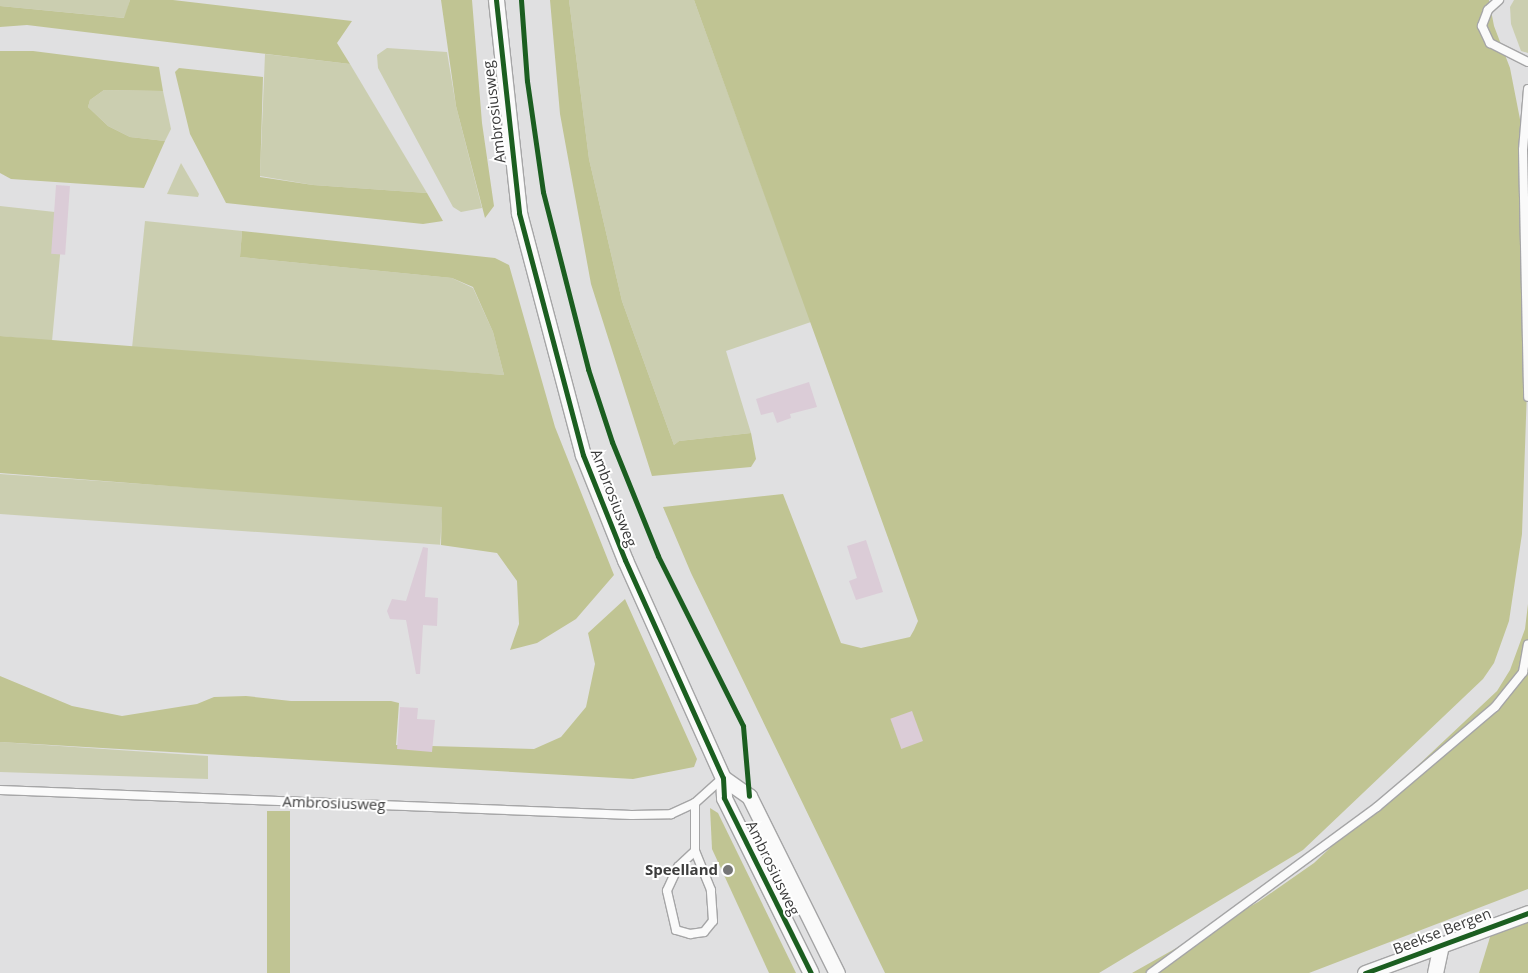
<!DOCTYPE html>
<html>
<head>
<meta charset="utf-8">
<style>
	body { margin:0 }
	#map { position:relative; width:1528px; height:973px; overflow:hidden; background:#e0e0e1; font-family:"Open Sans",sans-serif }
	div>[style] { position:absolute }
	.green>* { inset:0; background:#cbceb0; transform-origin:0 0 }
	.forest>* { inset:0; background:#c0c493; transform-origin:0 0 }
	.building>* { inset:0; background:#dbccd7; transform-origin:0 0 }
	.roads { filter:drop-shadow(1px 0 #a5a5a6) drop-shadow(-1px 0 #a5a5a6) drop-shadow(0 1px #a5a5a6) drop-shadow(0 -1px #a5a5a6) }
	.lane>* { height:8px; margin:-4px; padding:0 4px; transform-origin:4px; border-radius:4px; background:#fafafa }
	.street>* { height:15px; margin:-7.5px; padding:0 7.5px; transform-origin:7.5px; border-radius:7.5px; background:#fafafa }
	.cycleway>* { height:5px; margin:-2.5px; padding:0 2.5px; transform-origin:2.5px; border-radius:2.5px; background:#1b5e20 }
	.dots>* { width:14px; height:14px; translate:-50% -50%; box-sizing:border-box; border:2px solid #fff; border-radius:50% }
	span { translate:-50% -50%; white-space:nowrap; text-align:center; line-height:1.15; -webkit-text-stroke:4px #fff; paint-order:stroke }
	.street-label { font-size:15px; color:#3c3c3c }
	.poi-label { font-size:15px; color:#3c3c3c; font-weight:700 }
	.right { translate:-100% -50%; text-align:right }
</style>
</head>
<body>
<div id="map">
	<div class="green">
		<i style="clip-path:polygon(0 0,130px 0,125px 18px,0 6px)"></i>
		<i style="clip-path:polygon(569px 0,694px 0,811px 322px,726px 351px,751px 433px,679px 441px,674px 445px,622px 301px,589px 159px)"></i>
		<i style="clip-path:polygon(1514px 0,1528px 0,1528px 53px,1521px 51px,1511px 24px,1510px 7px)"></i>
		<i style="clip-path:polygon(387px 48px,447px 52px,456px 106px,482px 208px,461px 212px,453px 207px,378px 68px,377px 55px)"></i>
		<i style="clip-path:polygon(265px 54px,350px 64px,427px 193px,313px 185px,260px 176px)"></i>
		<i style="clip-path:polygon(104px 90px,163px 91px,171px 129px,165px 141px,130px 137px,108px 126px,88px 107px,90px 100px)"></i>
		<i style="clip-path:polygon(181px 163px,199px 194px,198px 197px,167px 194px)"></i>
		<i style="clip-path:polygon(0 206px,64px 213px,52px 341px,0 336px)"></i>
		<i style="clip-path:polygon(145px 221px,242px 231px,240px 257px,452px 278px,473px 288px,493px 332px,504px 375px,132px 348px)"></i>
		<i style="left:0;top:474px;width:444px;height:40px;rotate:4deg"></i>
		<i style="clip-path:polygon(0 742px,208px 756px,208px 779px,0 772px)"></i>
	</div>
	<div class="forest">
		<i style="clip-path:polygon(130px 0,173px 0,352px 21px,337px 43px,350px 64px,27px 25px,0 27px,0 6px,124px 18px)"></i>
		<i style="clip-path:polygon(441px 0,472px 0,482px 123px,494px 206px,485px 218px,456px 106px)"></i>
		<i style="clip-path:polygon(550px 0,569px 0,589px 159px,622px 301px,674px 445px,679px 441px,751px 433px,756px 459px,751px 467px,652px 476px,591px 284px,560px 114px)"></i>
		<i style="clip-path:polygon(694px 0,1489px 0,1494px 26px,1510px 68px,1526px 150px,1528px 360px,1522px 534px,1509px 621px,1494px 663px,1483px 679px,1303px 850px,1099px 973px,885px 973px,691px 573px,663px 507px,783px 494px,841px 643px,861px 648px,910px 637px,914px 630px,918px 621px)"></i>
		<i style="clip-path:polygon(0 51px,33px 51px,159px 67px,163px 91px,104px 90px,90px 100px,88px 107px,108px 126px,130px 137px,165px 141px,144px 188px,11px 179px,0 173px)"></i>
		<i style="clip-path:polygon(179px 68px,263px 77px,260px 177px,313px 185px,427px 193px,443px 221px,423px 224px,226px 203px,190px 134px,175px 72px)"></i>
		<i style="clip-path:polygon(242px 231px,495px 258px,509px 265px,555px 427px,614px 575px,576px 619px,537px 643px,510px 650px,519px 624px,517px 581px,497px 553px,441px 545px,442px 507px,0 473px,0 336px,504px 375px,493px 332px,473px 287px,452px 278px,240px 257px)"></i>
		<i style="clip-path:polygon(625px 599px,697px 759px,694px 767px,633px 779px,0 742px,0 676px,72px 706px,122px 716px,197px 704px,214px 697px,246px 696px,291px 701px,391px 701px,399px 703px,396px 745px,534px 749px,561px 737px,586px 707px,595px 664px,588px 633px)"></i>
		<i style="clip-path:polygon(1528px 604px,1528px 889px,1309px 973px,1132px 973px,1258px 902px,1314px 863px,1497px 691px,1510px 670px,1525px 629px)"></i>
		<i style="clip-path:polygon(710px 808px,718px 813px,796px 973px,769px 973px,712px 849px)"></i>
		<i style="left:267px;top:811px;width:23px;height:162px"></i>
		<i style="clip-path:polygon(1528px 920px,1528px 973px,1479px 973px,1491px 934px)"></i>
	</div>
	<div class="building">
		<i style="left:56px;top:185px;width:14px;height:69px;rotate:4deg"></i>
		<i style="clip-path:polygon(809px 382px,817px 407px,790px 414px,791px 418px,777px 423px,773px 412px,761px 415px,756px 399px)"></i>
		<i style="clip-path:polygon(866px 540px,883px 592px,856px 600px,849px 581px,857px 578px,847px 546px)"></i>
		<i style="clip-path:polygon(423px 547px,428px 548px,425px 597px,438px 598px,437px 626px,423px 625px,420px 674px,416px 674px,406px 620px,390px 619px,387px 611px,392px 599px,406px 601px)"></i>
		<i style="clip-path:polygon(400px 707px,418px 708px,417px 719px,435px 720px,432px 752px,397px 749px)"></i>
		<i style="left:912px;top:711px;width:32px;height:23px;rotate:70deg"></i>
	</div>
	<div class="roads">
		<div class="lane">
			<i style="left:1499px;top:0;width:15px;rotate:138deg"></i>
			<i style="left:1488px;top:10px;width:17px;rotate:111deg"></i>
			<i style="left:1482px;top:26px;width:19px;rotate:65deg"></i>
			<i style="left:1490px;top:43px;width:42px;rotate:26.6deg"></i>
			<i style="left:1528px;top:89px;width:61px;rotate:94.7deg"></i>
			<i style="left:1523px;top:150px;width:247px;rotate:88.8deg"></i>
			<i style="left:0;top:790px;width:632px;rotate:2.27deg"></i>
			<i style="left:632px;top:815px;width:39px;rotate:-1deg"></i>
			<i style="left:671px;top:814px;width:26px;rotate:-25deg"></i>
			<i style="left:695px;top:803px;width:38px;rotate:-42deg"></i>
			<i style="left:695px;top:851px;width:23px;rotate:137deg"></i>
			<i style="left:678px;top:867px;width:26px;rotate:115deg"></i>
			<i style="left:667px;top:891px;width:40px;rotate:77deg"></i>
			<i style="left:676px;top:930px;width:15px;rotate:16deg"></i>
			<i style="left:690px;top:934px;width:14px;rotate:-8deg"></i>
			<i style="left:704px;top:932px;width:14px;rotate:-51deg"></i>
			<i style="left:713px;top:921px;width:31px;rotate:-94deg"></i>
			<i style="left:711px;top:890px;width:42px;rotate:-112.3deg"></i>
			<i style="left:695px;top:851px;width:48px;rotate:-90deg"></i>
			<i style="left:1151px;top:973px;width:280px;rotate:-36.3deg"></i>
			<i style="left:1377px;top:807px;width:155px;rotate:-40.3deg"></i>
			<i style="left:1495px;top:707px;width:45px;rotate:-51.3deg"></i>
			<i style="left:1523px;top:672px;width:28px;rotate:-80deg"></i>
		</div>
		<div class="street">
			<i style="left:496px;top:0;width:214px;rotate:83.8deg"></i>
			<i style="left:519px;top:213px;width:250px;rotate:75.2deg"></i>
			<i style="left:583px;top:455px;width:113px;rotate:68.2deg"></i>
			<i style="left:625px;top:560px;width:239px;rotate:65.8deg"></i>
			<i style="left:723px;top:778px;width:20px;rotate:87deg"></i>
			<i style="left:724px;top:798px;width:195px;rotate:63.6deg"></i>
			<i style="left:723px;top:778px;width:32px;rotate:35deg"></i>
			<i style="left:749px;top:796px;width:198px;rotate:63.6deg"></i>
			<i style="left:1365px;top:973px;width:174px;rotate:-20.2deg"></i>
			<i style="left:1435px;top:973px;width:30px;rotate:-78deg"></i>
		</div>
	</div>
	<div class="cycleway">
		<i style="left:496px;top:0;width:214px;rotate:83.8deg"></i>
		<i style="left:519px;top:213px;width:250px;rotate:75.2deg"></i>
		<i style="left:583px;top:455px;width:113px;rotate:68.2deg"></i>
		<i style="left:625px;top:560px;width:239px;rotate:65.8deg"></i>
		<i style="left:723px;top:778px;width:20px;rotate:87deg"></i>
		<i style="left:724px;top:798px;width:195px;rotate:63.6deg"></i>
		<i style="left:521px;top:0;width:81px;rotate:85.8deg"></i>
		<i style="left:527px;top:81px;width:112px;rotate:81.8deg"></i>
		<i style="left:543px;top:192px;width:183px;rotate:75.7deg"></i>
		<i style="left:588px;top:369px;width:77px;rotate:71.8deg"></i>
		<i style="left:612px;top:442px;width:123px;rotate:68deg"></i>
		<i style="left:658px;top:556px;width:190px;rotate:63.4deg"></i>
		<i style="left:743px;top:726px;width:70px;rotate:85.1deg"></i>
		<i style="left:1365px;top:973px;width:174px;rotate:-20.2deg"></i>
	</div>
	<div class="dots">
		<i style="left:728px;top:870px;background:#757576"></i>
	</div>
	<div class="street-label">
		<span style="left:494px;top:112px;rotate:-97deg">Ambrosiusweg</span>
		<span style="left:614px;top:498px;rotate:69deg">Ambrosiusweg</span>
		<span style="left:334px;top:803px;rotate:2deg">Ambrosiusweg</span>
		<span style="left:773px;top:868px;rotate:64deg">Ambrosiusweg</span>
		<span style="left:1442px;top:931px;rotate:-21deg">Beekse Bergen</span>
	</div>
	<div class="poi-label">
		<span class="right" style="left:718px;top:870px">Speelland</span>
	</div>
</div>
</body>
</html>
